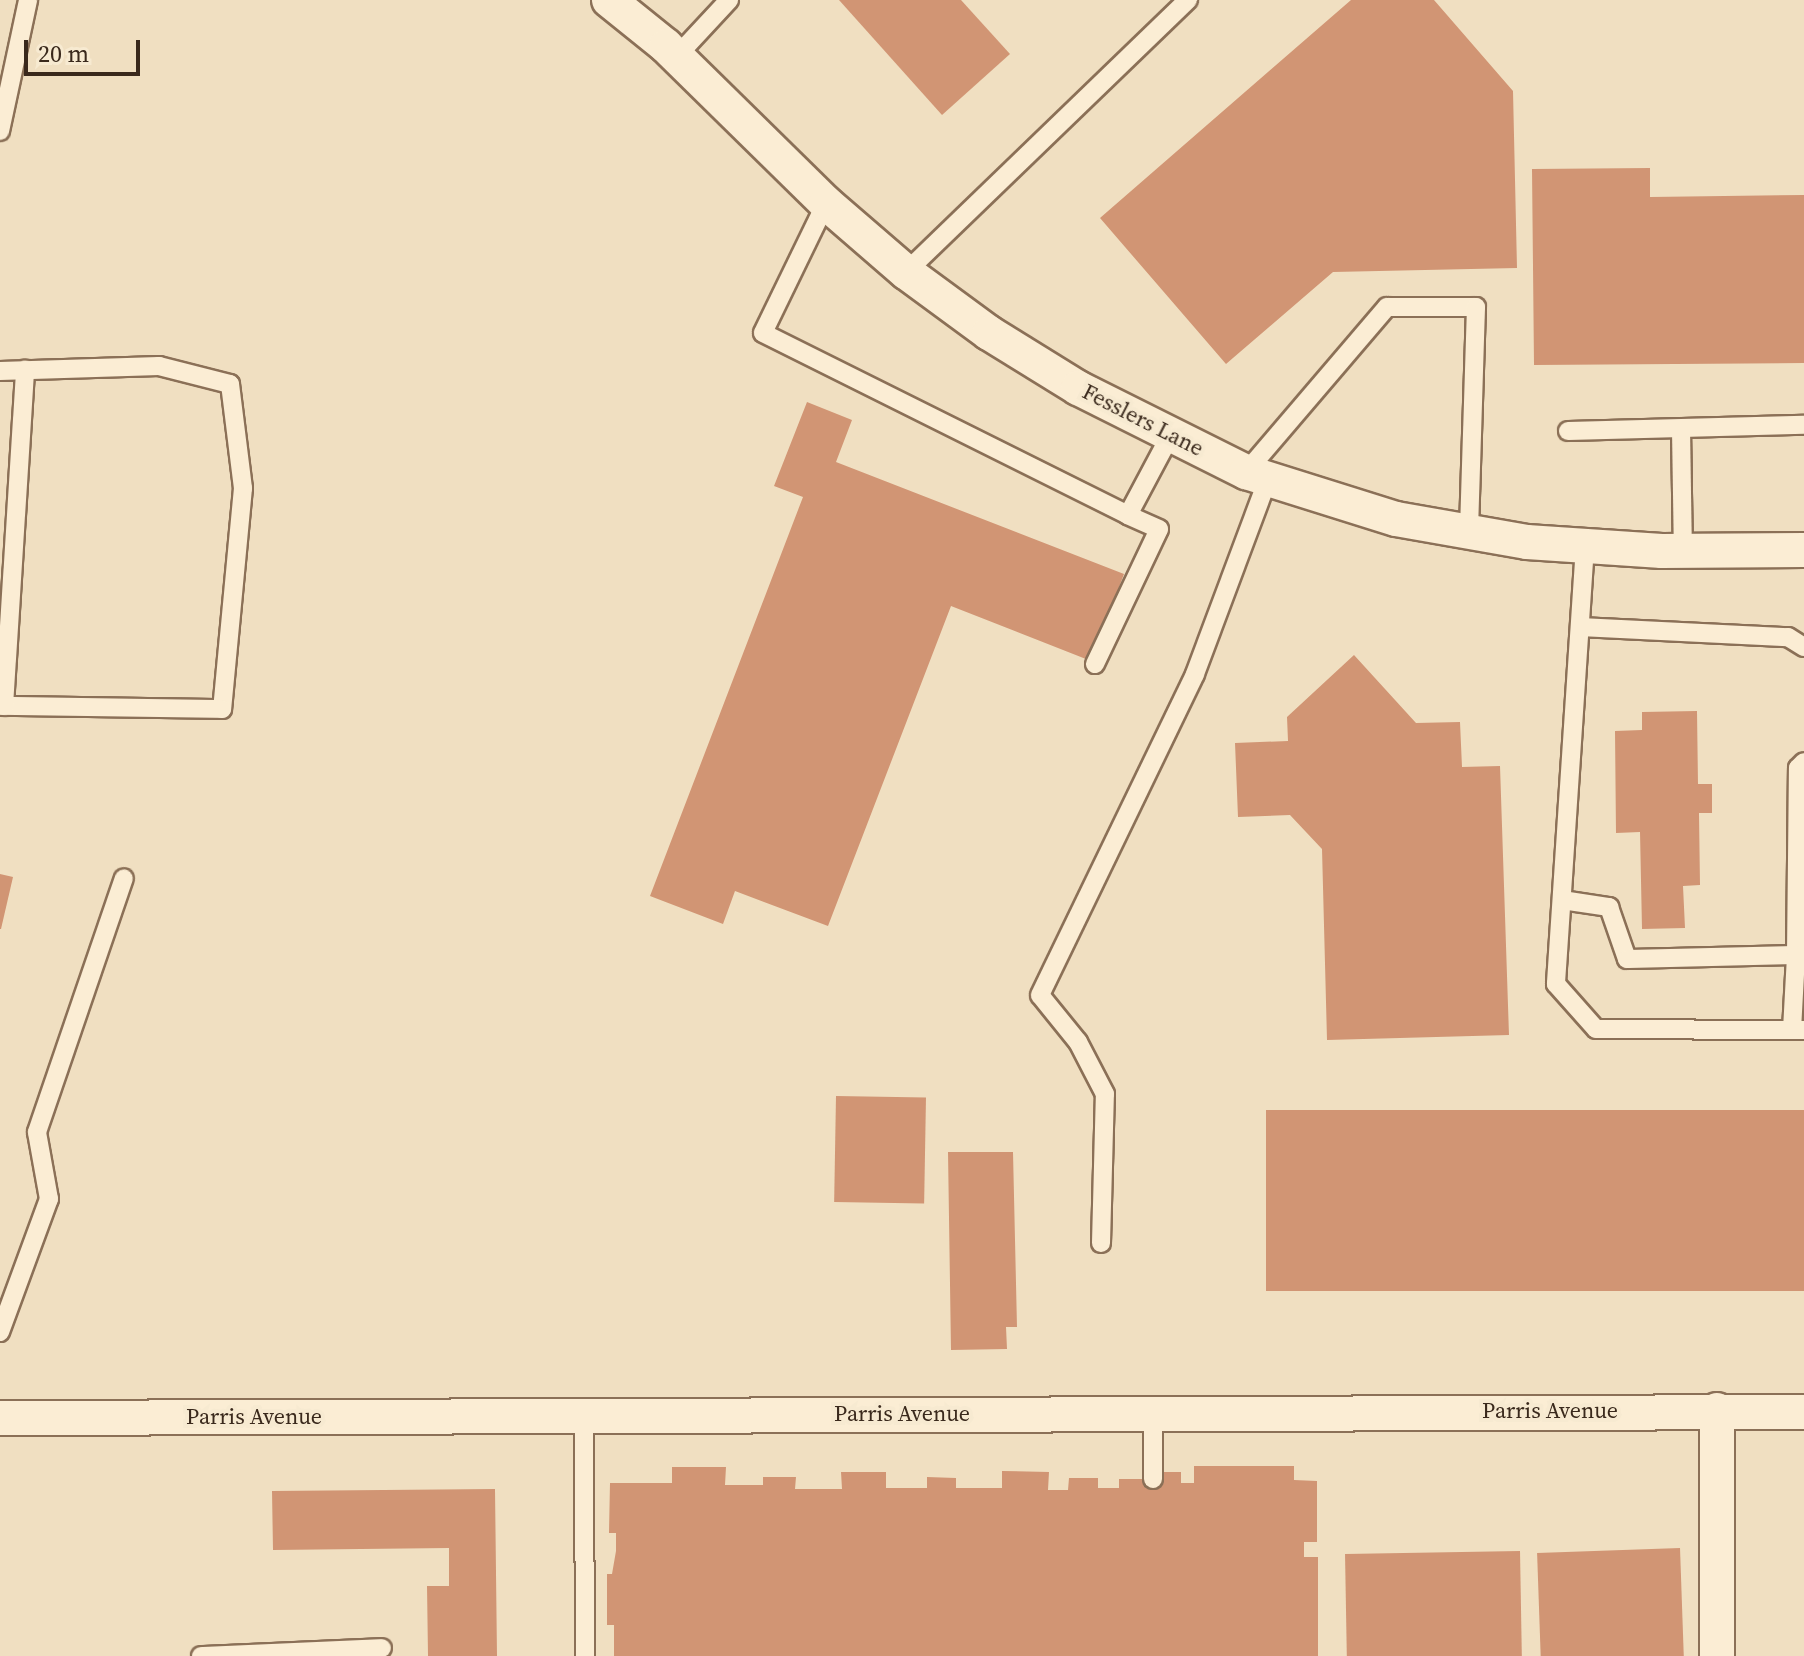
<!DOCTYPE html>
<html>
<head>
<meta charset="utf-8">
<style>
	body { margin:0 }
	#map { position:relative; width:1804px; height:1656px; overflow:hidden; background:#f0dfc1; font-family:"Source Serif 4",serif }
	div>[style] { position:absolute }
	.building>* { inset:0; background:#d19574; transform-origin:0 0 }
	.roads { filter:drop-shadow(2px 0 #8b7057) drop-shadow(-2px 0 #8b7057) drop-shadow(0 2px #8b7057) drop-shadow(0 -2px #8b7057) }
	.lane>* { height:18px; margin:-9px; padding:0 9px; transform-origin:9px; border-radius:9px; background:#fbedd4 }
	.street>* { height:34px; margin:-17px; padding:0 17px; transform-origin:17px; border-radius:17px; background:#fbedd4 }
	span { translate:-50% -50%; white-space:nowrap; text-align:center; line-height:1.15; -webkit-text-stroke:8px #f7ead1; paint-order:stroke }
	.street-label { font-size:22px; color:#3a291c }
	.scale { position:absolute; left:24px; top:40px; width:116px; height:36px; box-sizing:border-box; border:4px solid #3a291c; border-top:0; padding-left:10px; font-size:24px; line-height:28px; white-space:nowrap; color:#3a291c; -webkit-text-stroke:6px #f7ead1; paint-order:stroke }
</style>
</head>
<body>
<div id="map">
	<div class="building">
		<i style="clip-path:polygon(839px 0,961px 0,1010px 54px,942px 115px)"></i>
		<i style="clip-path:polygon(1351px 0,1434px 0,1513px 91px,1517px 268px,1333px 272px,1226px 364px,1100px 218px)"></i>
		<i style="clip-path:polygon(1650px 168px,1650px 197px,1804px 195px,1804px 363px,1534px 365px,1532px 169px)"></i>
		<i style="clip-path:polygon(807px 402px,852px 420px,836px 462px,1124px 574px,1091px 661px,951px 606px,828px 926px,735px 891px,723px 924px,650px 896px,803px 497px,774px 486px)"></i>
		<i style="clip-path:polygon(1354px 655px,1416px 723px,1460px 722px,1462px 767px,1500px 766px,1509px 1035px,1327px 1040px,1322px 849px,1290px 815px,1238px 817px,1235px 743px,1288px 741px,1287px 717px)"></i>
		<i style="clip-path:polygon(1697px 711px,1698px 784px,1712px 784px,1712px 813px,1699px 813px,1700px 885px,1683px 886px,1685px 928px,1642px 929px,1640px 832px,1616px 833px,1615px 731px,1642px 730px,1642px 712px)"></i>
		<i style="clip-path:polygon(0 874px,13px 877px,1px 929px,0 929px)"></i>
		<i style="left:836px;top:1096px;width:90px;height:106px;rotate:1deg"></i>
		<i style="left:1804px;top:1110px;width:181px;height:538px;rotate:90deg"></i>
		<i style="clip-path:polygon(948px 1152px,1013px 1152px,1017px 1327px,1006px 1327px,1007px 1349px,951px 1350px)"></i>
		<i style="clip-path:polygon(1194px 1466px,1294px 1466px,1294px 1480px,1317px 1481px,1317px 1542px,1304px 1542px,1304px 1557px,1318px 1557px,1318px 1656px,614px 1656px,614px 1625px,607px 1625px,607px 1574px,612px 1574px,616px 1551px,616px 1533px,609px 1533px,610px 1483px,672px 1483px,672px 1467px,726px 1467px,725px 1485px,763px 1485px,763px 1477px,796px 1477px,795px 1489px,842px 1489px,841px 1472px,886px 1472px,886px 1488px,927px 1488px,927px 1477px,956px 1478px,956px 1488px,1002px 1488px,1002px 1471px,1049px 1472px,1048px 1490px,1068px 1490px,1069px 1478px,1098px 1478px,1098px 1488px,1119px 1488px,1119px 1479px,1153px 1479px,1153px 1472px,1181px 1472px,1181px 1483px,1194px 1483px)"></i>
		<i style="clip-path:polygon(495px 1489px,497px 1656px,428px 1656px,427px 1586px,449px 1586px,449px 1548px,273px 1550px,272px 1491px)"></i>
		<i style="left:1680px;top:1548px;width:108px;height:143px;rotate:88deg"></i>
		<i style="left:1520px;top:1551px;width:105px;height:175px;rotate:89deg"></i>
	</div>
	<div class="roads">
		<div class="lane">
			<i style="left:676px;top:57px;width:78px;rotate:-47.1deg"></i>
			<i style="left:0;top:131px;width:134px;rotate:-77.9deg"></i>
			<i style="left:826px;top:203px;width:144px;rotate:115.9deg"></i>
			<i style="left:763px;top:333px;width:408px;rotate:26.5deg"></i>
			<i style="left:1128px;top:515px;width:92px;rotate:-62deg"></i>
			<i style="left:906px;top:272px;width:392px;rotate:-44deg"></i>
			<i style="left:0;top:371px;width:159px;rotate:-1.8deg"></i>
			<i style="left:159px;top:366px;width:73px;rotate:14.2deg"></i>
			<i style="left:230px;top:384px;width:105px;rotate:82.9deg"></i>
			<i style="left:243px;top:488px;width:222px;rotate:95.4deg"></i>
			<i style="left:222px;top:709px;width:222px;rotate:-179.2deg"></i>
			<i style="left:1681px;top:429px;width:122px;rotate:89.1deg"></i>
			<i style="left:1568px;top:431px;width:236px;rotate:-1.5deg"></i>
			<i style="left:1246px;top:472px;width:217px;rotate:-49.5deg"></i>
			<i style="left:1387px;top:307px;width:89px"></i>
			<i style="left:1476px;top:307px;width:225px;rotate:91.8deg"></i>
			<i style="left:1585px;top:546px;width:439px;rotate:93.8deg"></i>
			<i style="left:1556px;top:984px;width:60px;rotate:48.4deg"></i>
			<i style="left:1596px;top:1029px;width:208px;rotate:0.3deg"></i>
			<i style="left:1580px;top:627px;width:208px;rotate:2.8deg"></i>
			<i style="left:1788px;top:637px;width:19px;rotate:32deg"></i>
			<i style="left:1095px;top:664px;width:149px;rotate:-64.6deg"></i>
			<i style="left:1159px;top:529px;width:34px;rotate:-156deg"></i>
			<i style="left:4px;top:706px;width:337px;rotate:-86.4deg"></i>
			<i style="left:1562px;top:900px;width:48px;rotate:8.5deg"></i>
			<i style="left:1609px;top:907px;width:55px;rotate:70.9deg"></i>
			<i style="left:1627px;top:959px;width:169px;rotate:-1.4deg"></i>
			<i style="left:1796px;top:955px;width:187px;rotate:-89.4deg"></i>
			<i style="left:1798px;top:768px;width:8px;rotate:-45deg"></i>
			<i style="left:1792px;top:1030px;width:75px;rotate:-86.9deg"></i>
			<i style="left:1101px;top:1243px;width:149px;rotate:-88.5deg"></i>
			<i style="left:1105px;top:1094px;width:59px;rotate:-117.4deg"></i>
			<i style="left:1078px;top:1042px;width:60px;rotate:-129deg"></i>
			<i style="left:1040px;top:995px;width:356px;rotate:-64.2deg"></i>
			<i style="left:1195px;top:674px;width:206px;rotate:-69.5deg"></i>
			<i style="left:0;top:1332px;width:142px;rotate:-69.8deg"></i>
			<i style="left:49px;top:1199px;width:68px;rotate:-100.2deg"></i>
			<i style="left:37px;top:1132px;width:268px;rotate:-71.1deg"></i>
			<i style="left:1153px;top:1413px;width:66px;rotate:90deg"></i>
			<i style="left:584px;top:1415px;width:241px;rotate:89.8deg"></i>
			<i style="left:201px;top:1656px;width:181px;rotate:-2.5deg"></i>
		</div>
		<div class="street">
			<i style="left:609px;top:0;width:73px;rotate:38.9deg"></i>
			<i style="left:666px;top:46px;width:224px;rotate:44.5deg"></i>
			<i style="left:826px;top:203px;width:106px;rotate:40.8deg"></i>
			<i style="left:906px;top:272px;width:103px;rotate:36.3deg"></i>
			<i style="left:989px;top:333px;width:105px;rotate:31.7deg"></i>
			<i style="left:1078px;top:388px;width:188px;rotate:26.6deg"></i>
			<i style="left:1246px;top:472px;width:157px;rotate:17.4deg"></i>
			<i style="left:1396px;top:519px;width:133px;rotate:10deg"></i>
			<i style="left:1527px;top:542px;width:135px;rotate:3.8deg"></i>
			<i style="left:1662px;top:551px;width:142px;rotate:-0.4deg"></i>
			<i style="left:0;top:1418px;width:1804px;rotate:-0.19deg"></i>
			<i style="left:1717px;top:1656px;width:246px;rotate:-90deg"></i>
		</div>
	</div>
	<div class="street-label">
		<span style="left:1143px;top:420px;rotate:27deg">Fesslers Lane</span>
		<span style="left:1550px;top:1411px">Parris Avenue</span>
		<span style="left:902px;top:1414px">Parris Avenue</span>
		<span style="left:254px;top:1417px">Parris Avenue</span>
	</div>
	<div class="scale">20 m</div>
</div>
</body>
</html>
